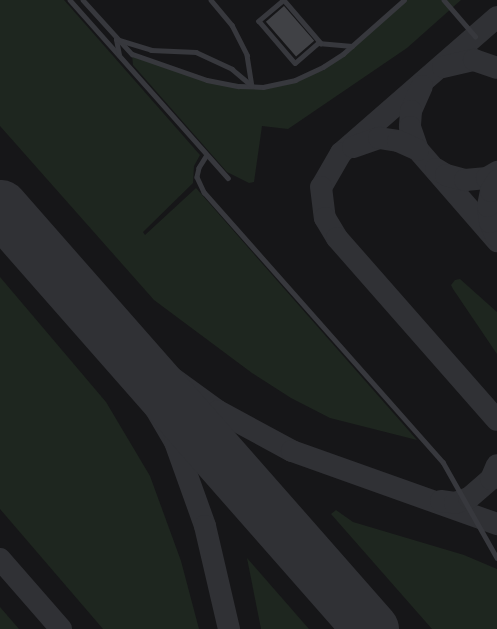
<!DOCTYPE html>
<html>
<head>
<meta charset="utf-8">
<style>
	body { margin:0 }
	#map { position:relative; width:497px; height:629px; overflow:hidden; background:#161618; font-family:"IBM Plex Sans",sans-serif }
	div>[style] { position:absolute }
	.green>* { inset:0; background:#1e261f }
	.taxiway>* { height:22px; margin:-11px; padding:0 11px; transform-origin:11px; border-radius:11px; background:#303135 }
	.runway>* { height:55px; margin:-27.5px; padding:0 27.5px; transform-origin:27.5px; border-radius:27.5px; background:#303135 }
	.building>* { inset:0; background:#404145; transform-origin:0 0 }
	.service>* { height:4.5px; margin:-2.25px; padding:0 2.25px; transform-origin:2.25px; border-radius:2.25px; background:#37383d }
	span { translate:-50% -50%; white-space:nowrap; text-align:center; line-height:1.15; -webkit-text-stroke:4px #111113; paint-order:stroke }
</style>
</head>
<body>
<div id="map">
	<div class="green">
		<i style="clip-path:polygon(0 0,64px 0,200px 155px,194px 166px,193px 183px,143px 232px,145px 235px,196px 188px,417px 440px,330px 418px,291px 398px,252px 373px,154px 300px,0 126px)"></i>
		<i style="clip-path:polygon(404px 0,461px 0,407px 48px,288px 129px,262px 126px,254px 182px,249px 183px,227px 172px,133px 65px,132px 54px,207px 80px,264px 87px,295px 80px,324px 70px)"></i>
		<i style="clip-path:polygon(0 277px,106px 402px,150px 476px,181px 561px,199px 629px,103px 629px,0 509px)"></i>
		<i style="clip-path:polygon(460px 279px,497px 312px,497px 354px,453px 289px,451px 285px,455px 280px)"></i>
		<i style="clip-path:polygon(336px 510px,353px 522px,464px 555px,497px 569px,497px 629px,432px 629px,331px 514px)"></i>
		<i style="clip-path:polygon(247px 558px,309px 629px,261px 629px)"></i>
		<i style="clip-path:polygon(0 607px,19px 629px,0 629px)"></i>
	</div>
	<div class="taxiway">
		<i style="left:497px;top:17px;width:207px;rotate:138.9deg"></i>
		<i style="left:341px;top:153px;width:39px;rotate:120deg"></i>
		<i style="left:321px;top:187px;width:31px;rotate:83deg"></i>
		<i style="left:325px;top:218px;width:23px;rotate:59deg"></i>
		<i style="left:337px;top:238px;width:242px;rotate:48.7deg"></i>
		<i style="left:443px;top:67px;width:32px;rotate:-13deg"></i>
		<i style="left:474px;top:60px;width:24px;rotate:19deg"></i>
		<i style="left:422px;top:86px;width:27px;rotate:114deg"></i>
		<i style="left:411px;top:111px;width:16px;rotate:94deg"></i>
		<i style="left:410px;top:127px;width:24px;rotate:71deg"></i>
		<i style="left:418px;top:150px;width:121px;rotate:49deg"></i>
		<i style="left:353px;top:147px;width:28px;rotate:-19deg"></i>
		<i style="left:379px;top:138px;width:19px;rotate:9deg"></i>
		<i style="left:398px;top:141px;width:22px;rotate:24deg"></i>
		<i style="left:436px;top:169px;width:12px;rotate:31deg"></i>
		<i style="left:446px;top:175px;width:20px;rotate:15deg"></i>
		<i style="left:465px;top:180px;width:22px;rotate:-5deg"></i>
		<i style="left:487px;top:178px;width:12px;rotate:-31deg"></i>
		<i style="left:496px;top:236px;width:15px;rotate:-113deg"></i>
		<i style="left:490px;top:222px;width:16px;rotate:-97deg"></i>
		<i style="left:488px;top:206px;width:15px;rotate:-79deg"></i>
		<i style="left:491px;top:191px;width:12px;rotate:-59deg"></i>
		<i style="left:61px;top:276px;width:122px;rotate:44deg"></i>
		<i style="left:149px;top:361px;width:85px;rotate:35.9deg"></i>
		<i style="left:218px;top:411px;width:84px;rotate:28.4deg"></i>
		<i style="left:292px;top:451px;width:218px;rotate:19.6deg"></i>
		<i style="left:106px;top:335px;width:46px;rotate:52.9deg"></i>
		<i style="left:134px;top:372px;width:81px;rotate:59.6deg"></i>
		<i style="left:175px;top:442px;width:89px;rotate:70.3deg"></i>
		<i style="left:205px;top:526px;width:106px;rotate:76.9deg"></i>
		<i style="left:441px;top:501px;width:14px;rotate:8deg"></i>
		<i style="left:455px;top:503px;width:15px;rotate:-20deg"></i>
		<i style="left:469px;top:498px;width:29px;rotate:-41deg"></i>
		<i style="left:491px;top:479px;width:15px;rotate:-67deg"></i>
		<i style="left:0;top:559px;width:93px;rotate:48.9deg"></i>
	</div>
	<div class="runway">
		<i style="left:0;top:207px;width:562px;rotate:48.68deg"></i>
	</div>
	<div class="building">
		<i style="left:284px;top:6px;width:46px;height:24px;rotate:49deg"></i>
	</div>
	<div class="service">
		<i style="left:70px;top:0;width:238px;rotate:48.4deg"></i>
		<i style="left:83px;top:0;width:73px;rotate:47.8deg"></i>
		<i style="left:132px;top:54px;width:79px;rotate:19.1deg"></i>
		<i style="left:207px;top:80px;width:32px;rotate:11deg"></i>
		<i style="left:238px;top:86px;width:25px;rotate:2deg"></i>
		<i style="left:263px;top:87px;width:33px;rotate:-12deg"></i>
		<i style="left:295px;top:80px;width:31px;rotate:-25deg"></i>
		<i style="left:323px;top:67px;width:24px;rotate:-33deg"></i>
		<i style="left:343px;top:54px;width:81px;rotate:-41.5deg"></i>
		<i style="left:211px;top:0;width:33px;rotate:50deg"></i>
		<i style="left:232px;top:25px;width:34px;rotate:63deg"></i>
		<i style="left:247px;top:55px;width:31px;rotate:81deg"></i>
		<i style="left:284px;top:0;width:33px;rotate:140deg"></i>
		<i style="left:259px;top:21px;width:55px;rotate:49.4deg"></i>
		<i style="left:295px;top:63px;width:30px;rotate:-41deg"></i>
		<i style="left:318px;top:43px;width:34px;rotate:5deg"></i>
		<i style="left:284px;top:0;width:57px;rotate:49.3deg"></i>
		<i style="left:444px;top:0;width:48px;rotate:49.3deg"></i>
		<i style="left:119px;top:55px;width:16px;rotate:-101deg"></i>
		<i style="left:116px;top:39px;width:37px;rotate:17deg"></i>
		<i style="left:151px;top:50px;width:45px;rotate:2.5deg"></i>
		<i style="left:196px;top:52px;width:40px;rotate:25deg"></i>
		<i style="left:232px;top:69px;width:26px;rotate:40deg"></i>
		<i style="left:207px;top:155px;width:15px;rotate:122deg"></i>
		<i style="left:199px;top:168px;width:9px;rotate:103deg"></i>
		<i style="left:197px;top:177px;width:17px;rotate:65deg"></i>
		<i style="left:204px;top:192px;width:361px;rotate:48.5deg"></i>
		<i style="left:443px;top:462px;width:110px;rotate:60.6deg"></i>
	</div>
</div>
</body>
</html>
